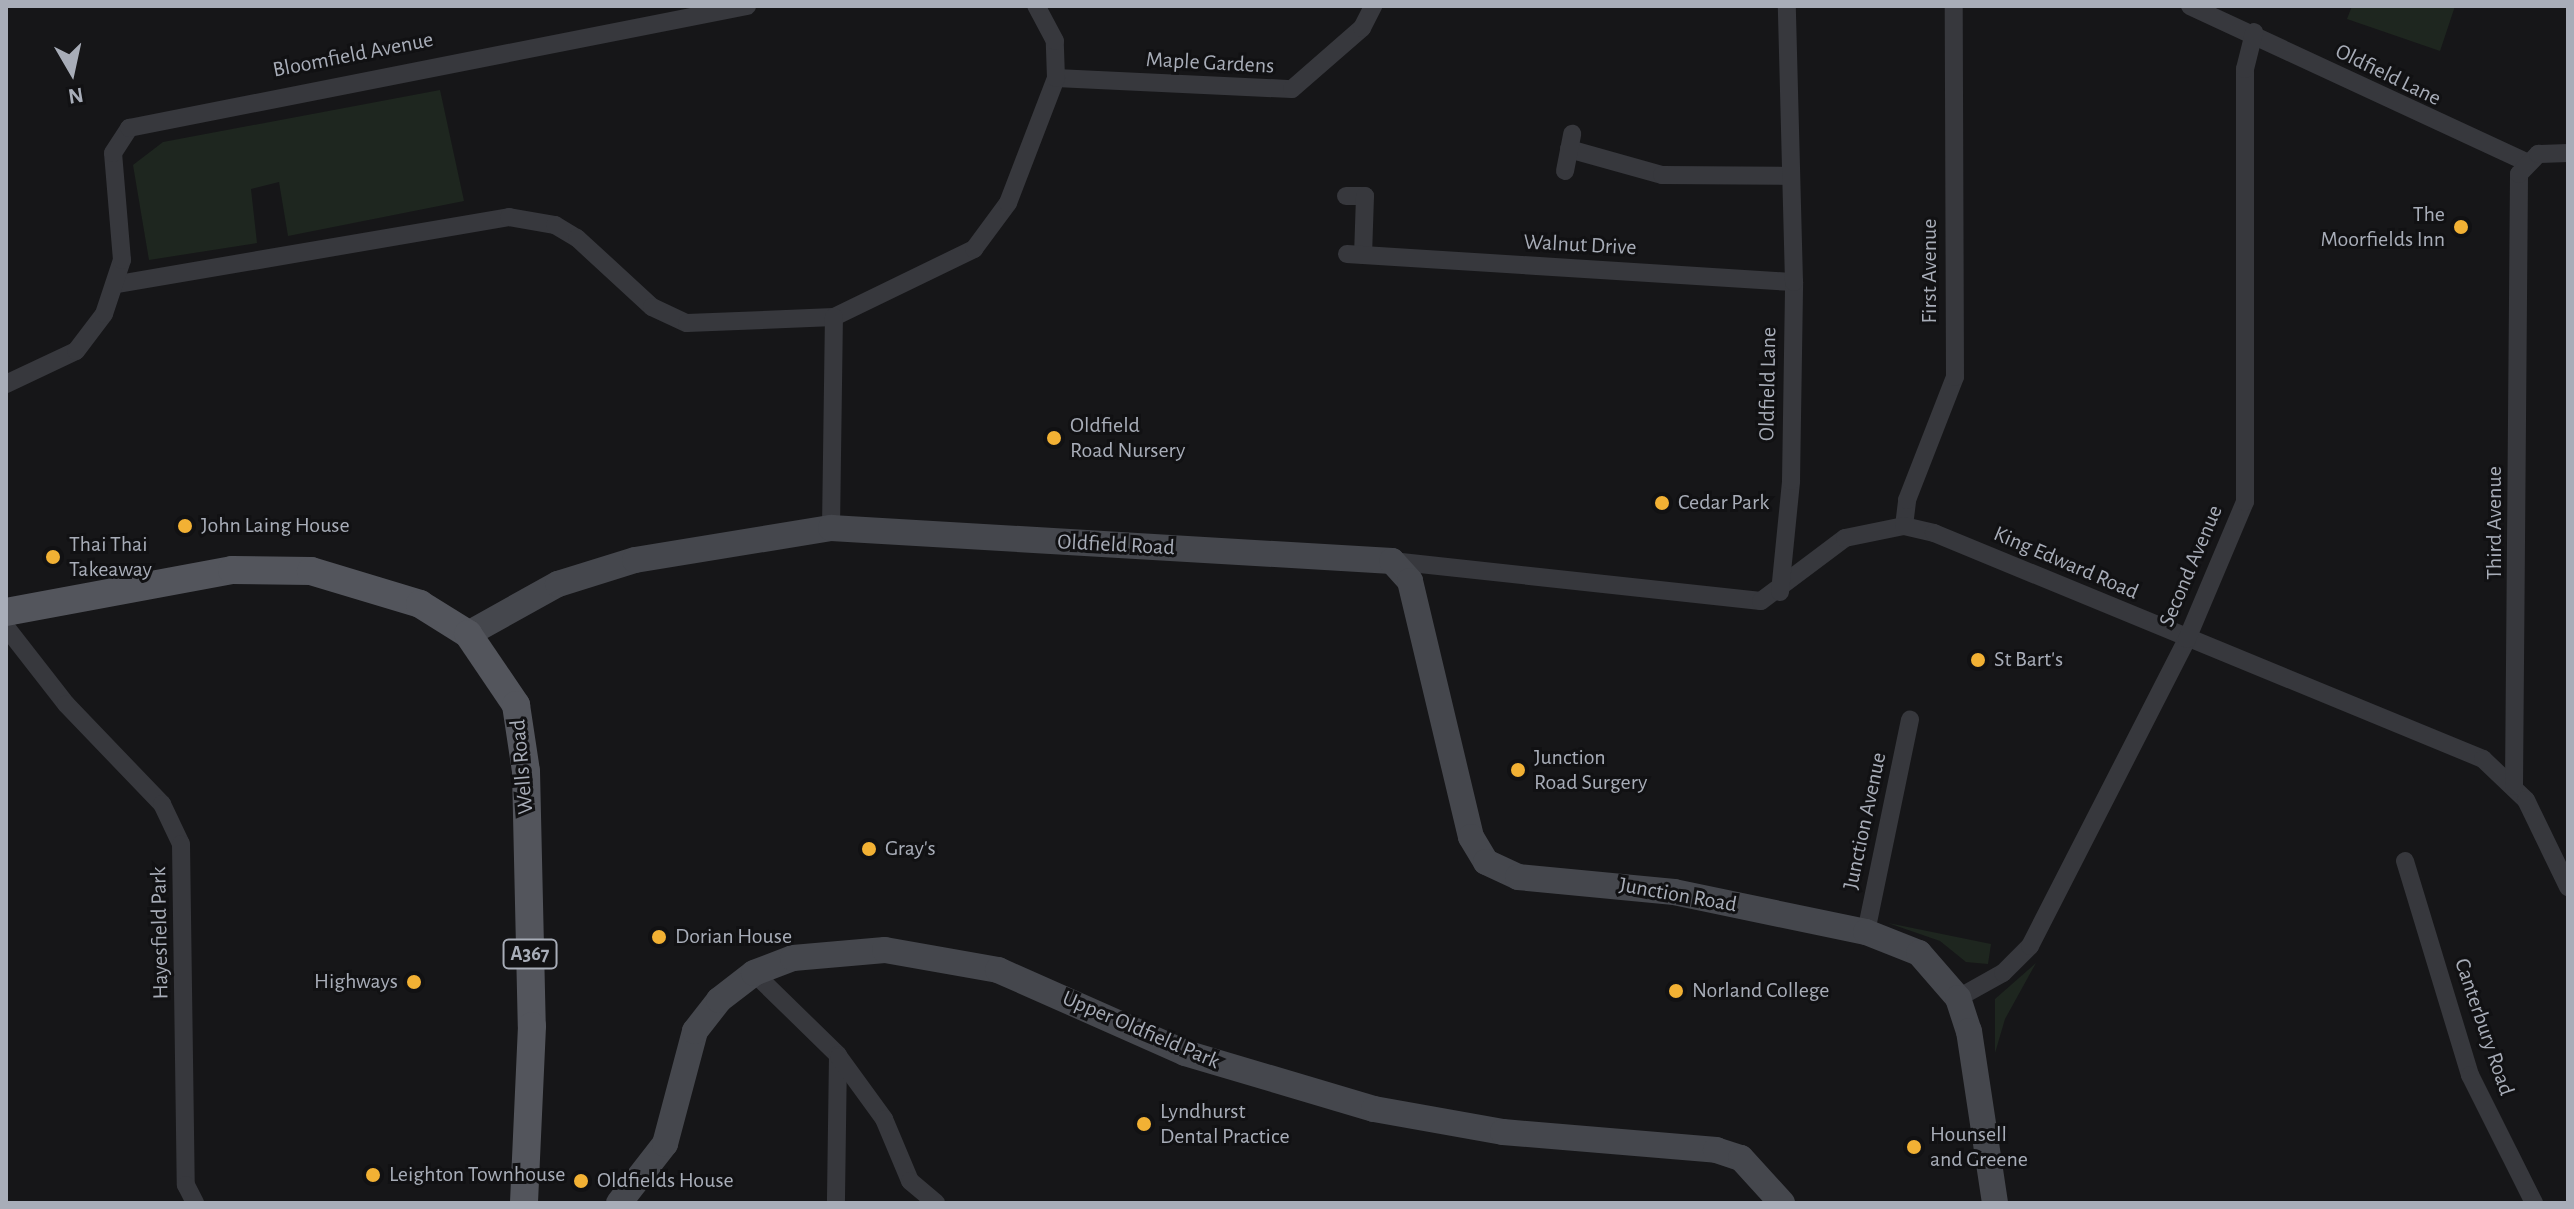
<!DOCTYPE html>
<html>
<head>
<meta charset="utf-8">
<style>
	body { margin:0 }
	#map { position:relative; width:2574px; height:1209px; overflow:hidden; background:#161618; font-family:"Alegreya Sans",sans-serif }
	div>[style] { position:absolute }
	.green>* { inset:0; background:#1e261f }
	.street>* { height:18px; margin:-9px; padding:0 9px; transform-origin:9px; border-radius:9px; background:#37383d }
	.secondary>* { height:26px; margin:-13px; padding:0 13px; transform-origin:13px; border-radius:13px; background:#45474d }
	.primary>* { height:28px; margin:-14px; padding:0 14px; transform-origin:14px; border-radius:14px; background:#53555c }
	.dots>* { width:22px; height:22px; translate:-50% -50%; box-sizing:border-box; border:4px solid #111113; border-radius:50% }
	span { translate:-50% -50%; white-space:nowrap; text-align:center; line-height:1.15; -webkit-text-stroke:6px #111113; paint-order:stroke }
	.shield-label span { padding:2px 6px; background:#111113; border:2px solid; border-radius:6px; -webkit-text-stroke-width:0 }
	.shield-label { font-size:20px; color:#a8adb8; font-weight:700 }
	.street-label { font-size:22px; color:#a8adb8 }
	.poi-label { font-size:22px; color:#a8adb8 }
	.right { translate:-100% -50%; text-align:right }
	.left { translate:0 -50%; text-align:left }
	.frame { position:absolute; inset:0; border:8px solid #a8adb8; pointer-events:none }
	.north { position:absolute; left:32px; top:32px; width:80px; height:80px; -webkit-text-stroke:6px #111113; paint-order:stroke; rotate:171deg; font-size:22px; font-weight:700; line-height:32px; text-align:center; color:#a8adb8 }
	.north::after { content:''; display:block; margin:auto; width:28px; height:36px; background:#a8adb8; clip-path:polygon(50% 0,100% 100%,50% 72%,0 100%) }
</style>
</head>
<body>
<div id="map">
	<div class="green">
		<i style="clip-path:polygon(2352px 6px,2455px 6px,2440px 51px,2347px 19px)"></i>
		<i style="clip-path:polygon(440px 90px,464px 201px,288px 236px,279px 182px,251px 189px,257px 243px,149px 260px,133px 165px,163px 142px)"></i>
		<i style="clip-path:polygon(1888px 923px,1991px 944px,1988px 964px,1966px 962px,1940px 941px)"></i>
		<i style="clip-path:polygon(2036px 963px,2005px 1019px,1995px 1053px,1995px 999px)"></i>
	</div>
	<div class="street">
		<i style="left:2190px;top:6px;width:368px;rotate:24.9deg"></i>
		<i style="left:1056px;top:78px;width:236px;rotate:2.7deg"></i>
		<i style="left:1292px;top:89px;width:93px;rotate:-41.1deg"></i>
		<i style="left:1362px;top:28px;width:25px;rotate:-63deg"></i>
		<i style="left:1569px;top:149px;width:97px;rotate:15.6deg"></i>
		<i style="left:1662px;top:175px;width:129px;rotate:0.4deg"></i>
		<i style="left:1565px;top:171px;width:38px;rotate:-79deg"></i>
		<i style="left:1346px;top:196px;width:19px"></i>
		<i style="left:1365px;top:196px;width:59px;rotate:91.9deg"></i>
		<i style="left:1347px;top:254px;width:448px;rotate:3.6deg"></i>
		<i style="left:118px;top:284px;width:397px;rotate:-9.7deg"></i>
		<i style="left:509px;top:217px;width:47px;rotate:9.9deg"></i>
		<i style="left:555px;top:225px;width:26px;rotate:31deg"></i>
		<i style="left:577px;top:238px;width:102px;rotate:42.6deg"></i>
		<i style="left:652px;top:307px;width:38px;rotate:25deg"></i>
		<i style="left:687px;top:323px;width:147px;rotate:-2.3deg"></i>
		<i style="left:834px;top:317px;width:156px;rotate:-25.9deg"></i>
		<i style="left:974px;top:249px;width:57px;rotate:-53.5deg"></i>
		<i style="left:1008px;top:203px;width:134px;rotate:-69deg"></i>
		<i style="left:1056px;top:78px;width:37px;rotate:-92deg"></i>
		<i style="left:1055px;top:41px;width:40px;rotate:-118deg"></i>
		<i style="left:6px;top:384px;width:77px;rotate:-25.2deg"></i>
		<i style="left:76px;top:351px;width:46px;rotate:-52.9deg"></i>
		<i style="left:104px;top:314px;width:57px;rotate:-71.6deg"></i>
		<i style="left:122px;top:260px;width:107px;rotate:-94.8deg"></i>
		<i style="left:113px;top:153px;width:30px;rotate:-57deg"></i>
		<i style="left:129px;top:128px;width:630px;rotate:-11.17deg"></i>
		<i style="left:1904px;top:526px;width:26px;rotate:-83deg"></i>
		<i style="left:1907px;top:500px;width:132px;rotate:-68.7deg"></i>
		<i style="left:1955px;top:377px;width:371px;rotate:-90.2deg"></i>
		<i style="left:831px;top:528px;width:211px;rotate:-89.2deg"></i>
		<i style="left:1392px;top:561px;width:371px;rotate:6.2deg"></i>
		<i style="left:1761px;top:601px;width:105px;rotate:-36.9deg"></i>
		<i style="left:1845px;top:538px;width:60px;rotate:-11.5deg"></i>
		<i style="left:1904px;top:526px;width:31px;rotate:13deg"></i>
		<i style="left:1934px;top:533px;width:594px;rotate:22.37deg"></i>
		<i style="left:2483px;top:759px;width:59px;rotate:43.6deg"></i>
		<i style="left:2526px;top:800px;width:97px;rotate:64.2deg"></i>
		<i style="left:1780px;top:592px;width:112px;rotate:-84.3deg"></i>
		<i style="left:1791px;top:481px;width:199px;rotate:-89.1deg"></i>
		<i style="left:1794px;top:282px;width:276px;rotate:-91.5deg"></i>
		<i style="left:6px;top:627px;width:98px;rotate:52.1deg"></i>
		<i style="left:66px;top:704px;width:139px;rotate:46.2deg"></i>
		<i style="left:162px;top:804px;width:44px;rotate:64.6deg"></i>
		<i style="left:181px;top:844px;width:341px;rotate:89.2deg"></i>
		<i style="left:186px;top:1185px;width:20px;rotate:63deg"></i>
		<i style="left:2514px;top:786px;width:612px;rotate:-89.53deg"></i>
		<i style="left:2519px;top:174px;width:28px;rotate:-46deg"></i>
		<i style="left:2538px;top:154px;width:30px;rotate:-2deg"></i>
		<i style="left:2405px;top:861px;width:224px;rotate:73.1deg"></i>
		<i style="left:2470px;top:1075px;width:143px;rotate:63.4deg"></i>
		<i style="left:1866px;top:932px;width:217px;rotate:-78.3deg"></i>
		<i style="left:754px;top:973px;width:117px;rotate:44.3deg"></i>
		<i style="left:838px;top:1055px;width:148px;rotate:90.8deg"></i>
		<i style="left:1958px;top:998px;width:51px;rotate:-29.1deg"></i>
		<i style="left:2003px;top:973px;width:38px;rotate:-45deg"></i>
		<i style="left:2030px;top:946px;width:345px;rotate:-62.9deg"></i>
		<i style="left:2187px;top:639px;width:149px;rotate:-67.1deg"></i>
		<i style="left:2245px;top:502px;width:433px;rotate:-90deg"></i>
		<i style="left:2245px;top:69px;width:38px;rotate:-76deg"></i>
		<i style="left:839px;top:1057px;width:77px;rotate:54deg"></i>
		<i style="left:884px;top:1119px;width:67px;rotate:67.2deg"></i>
		<i style="left:910px;top:1181px;width:34px;rotate:40deg"></i>
	</div>
	<div class="secondary">
		<i style="left:468px;top:634px;width:103px;rotate:-29.1deg"></i>
		<i style="left:558px;top:584px;width:81px;rotate:-17.3deg"></i>
		<i style="left:635px;top:560px;width:199px;rotate:-9.3deg"></i>
		<i style="left:831px;top:528px;width:562px;rotate:3.37deg"></i>
		<i style="left:1392px;top:561px;width:27px;rotate:48deg"></i>
		<i style="left:1410px;top:581px;width:263px;rotate:76.6deg"></i>
		<i style="left:1471px;top:837px;width:29px;rotate:59deg"></i>
		<i style="left:1486px;top:862px;width:35px;rotate:25deg"></i>
		<i style="left:1518px;top:877px;width:157px;rotate:5.5deg"></i>
		<i style="left:1674px;top:892px;width:196px;rotate:11.8deg"></i>
		<i style="left:1866px;top:932px;width:57px;rotate:21.6deg"></i>
		<i style="left:1919px;top:953px;width:60px;rotate:49.1deg"></i>
		<i style="left:1958px;top:998px;width:35px;rotate:72deg"></i>
		<i style="left:1969px;top:1031px;width:174px;rotate:81.4deg"></i>
		<i style="left:619px;top:1203px;width:75px;rotate:-52.1deg"></i>
		<i style="left:665px;top:1144px;width:117px;rotate:-75.1deg"></i>
		<i style="left:695px;top:1031px;width:39px;rotate:-52deg"></i>
		<i style="left:719px;top:1000px;width:44px;rotate:-37.6deg"></i>
		<i style="left:754px;top:973px;width:42px;rotate:-21deg"></i>
		<i style="left:793px;top:958px;width:92px;rotate:-5deg"></i>
		<i style="left:885px;top:950px;width:115px;rotate:10deg"></i>
		<i style="left:998px;top:970px;width:205px;rotate:23.9deg"></i>
		<i style="left:1185px;top:1053px;width:197px;rotate:16.5deg"></i>
		<i style="left:1374px;top:1109px;width:131px;rotate:10.1deg"></i>
		<i style="left:1503px;top:1132px;width:214px;rotate:4.8deg"></i>
		<i style="left:1716px;top:1150px;width:26px;rotate:18deg"></i>
		<i style="left:1741px;top:1158px;width:61px;rotate:47.7deg"></i>
	</div>
	<div class="primary">
		<i style="left:6px;top:612px;width:230px;rotate:-10.5deg"></i>
		<i style="left:232px;top:570px;width:79px;rotate:0.7deg"></i>
		<i style="left:311px;top:571px;width:114px;rotate:16.8deg"></i>
		<i style="left:420px;top:604px;width:57px;rotate:32deg"></i>
		<i style="left:468px;top:634px;width:86px;rotate:55.9deg"></i>
		<i style="left:516px;top:705px;width:67px;rotate:81.4deg"></i>
		<i style="left:526px;top:771px;width:255px;rotate:88.7deg"></i>
		<i style="left:532px;top:1026px;width:177px;rotate:92.6deg"></i>
	</div>
	<div class="dots">
		<i style="left:2461px;top:227px;background:#f2b134"></i>
		<i style="left:1054px;top:438px;background:#f2b134"></i>
		<i style="left:1662px;top:503px;background:#f2b134"></i>
		<i style="left:185px;top:526px;background:#f2b134"></i>
		<i style="left:53px;top:557px;background:#f2b134"></i>
		<i style="left:1978px;top:660px;background:#f2b134"></i>
		<i style="left:1518px;top:770px;background:#f2b134"></i>
		<i style="left:869px;top:849px;background:#f2b134"></i>
		<i style="left:659px;top:937px;background:#f2b134"></i>
		<i style="left:414px;top:982px;background:#f2b134"></i>
		<i style="left:1676px;top:991px;background:#f2b134"></i>
		<i style="left:1144px;top:1124px;background:#f2b134"></i>
		<i style="left:1914px;top:1147px;background:#f2b134"></i>
		<i style="left:373px;top:1175px;background:#f2b134"></i>
		<i style="left:581px;top:1181px;background:#f2b134"></i>
	</div>
	<div class="shield-label">
		<span style="left:530px;top:954px">A367</span>
	</div>
	<div class="street-label">
		<span style="left:353px;top:55px;rotate:-11deg">Bloomfield Avenue</span>
		<span style="left:1210px;top:63px;rotate:3deg">Maple Gardens</span>
		<span style="left:2388px;top:75px;rotate:26deg">Oldfield Lane</span>
		<span style="left:1580px;top:245px;rotate:3deg">Walnut Drive</span>
		<span style="left:1930px;top:271px;rotate:-90deg">First Avenue</span>
		<span style="left:1768px;top:384px;rotate:-89deg">Oldfield Lane</span>
		<span style="left:2495px;top:523px;rotate:-90deg">Third Avenue</span>
		<span style="left:1116px;top:545px;rotate:3deg">Oldfield Road</span>
		<span style="left:2066px;top:563px;rotate:23deg">King Edward Road</span>
		<span style="left:2191px;top:566px;rotate:-67deg">Second Avenue</span>
		<span style="left:522px;top:767px;rotate:-95deg">Wells Road</span>
		<span style="left:1865px;top:821px;rotate:-78deg">Junction Avenue</span>
		<span style="left:1678px;top:895px;rotate:10deg">Junction Road</span>
		<span style="left:160px;top:933px;rotate:-91deg">Hayesfield Park</span>
		<span style="left:2484px;top:1027px;rotate:71deg">Canterbury Road</span>
		<span style="left:1141px;top:1030px;rotate:23deg">Upper Oldfield Park</span>
	</div>
	<div class="poi-label">
		<span class="right" style="left:2445px;top:227px">The<br>Moorfields Inn</span>
		<span class="left" style="left:1070px;top:438px">Oldfield<br>Road Nursery</span>
		<span class="left" style="left:1678px;top:503px">Cedar Park</span>
		<span class="left" style="left:201px;top:526px">John Laing House</span>
		<span class="left" style="left:69px;top:557px">Thai Thai<br>Takeaway</span>
		<span class="left" style="left:1994px;top:660px">St Bart's</span>
		<span class="left" style="left:1534px;top:770px">Junction<br>Road Surgery</span>
		<span class="left" style="left:885px;top:849px">Gray's</span>
		<span class="left" style="left:675px;top:937px">Dorian House</span>
		<span class="right" style="left:398px;top:982px">Highways</span>
		<span class="left" style="left:1692px;top:991px">Norland College</span>
		<span class="left" style="left:1160px;top:1124px">Lyndhurst<br>Dental Practice</span>
		<span class="left" style="left:1930px;top:1147px">Hounsell<br>and Greene</span>
		<span class="left" style="left:389px;top:1175px">Leighton Townhouse</span>
		<span class="left" style="left:597px;top:1181px">Oldfields House</span>
	</div>
	<div class="frame"></div>
	<div class="north">N</div>
</div>
</body>
</html>
